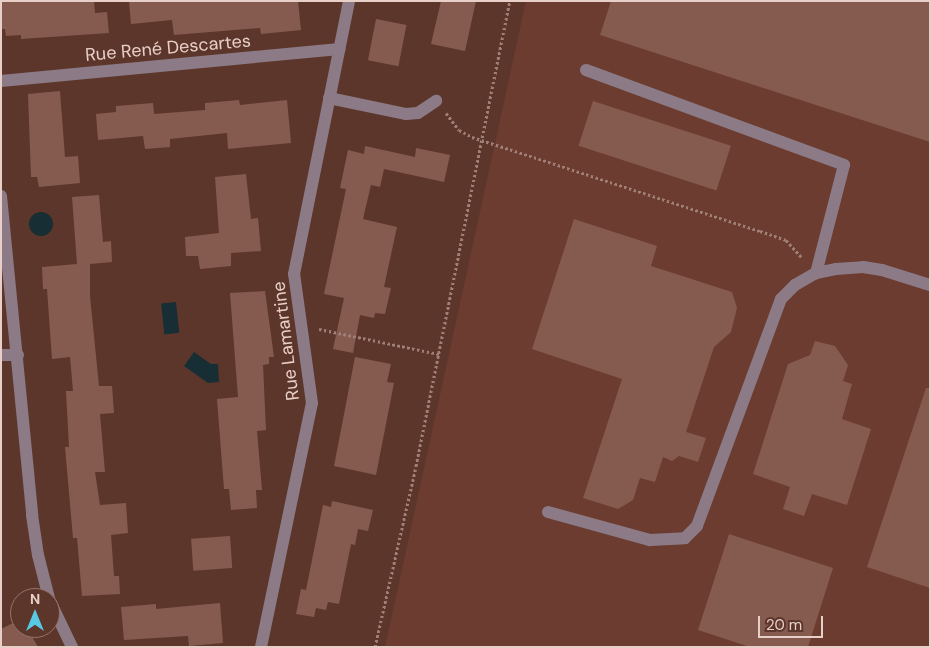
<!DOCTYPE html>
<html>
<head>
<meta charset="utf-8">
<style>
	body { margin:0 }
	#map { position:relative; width:931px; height:648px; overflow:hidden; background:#5d362b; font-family:"DM Sans",sans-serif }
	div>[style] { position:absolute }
	.built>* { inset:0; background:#6b3c2f }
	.water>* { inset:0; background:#162e34; transform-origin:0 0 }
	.round { border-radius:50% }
	.building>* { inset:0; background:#865b4f; transform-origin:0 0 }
	.path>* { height:3px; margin-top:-1.5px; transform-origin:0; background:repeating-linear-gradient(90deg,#a07f76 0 2.5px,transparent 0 5px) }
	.minor>* { height:12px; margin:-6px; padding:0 6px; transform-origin:6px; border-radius:6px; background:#8c7b87 }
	span { translate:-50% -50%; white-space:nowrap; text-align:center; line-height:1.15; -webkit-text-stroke:5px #5d362b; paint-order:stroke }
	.street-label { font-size:18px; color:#e8cfc8 }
	.frame { position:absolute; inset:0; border:2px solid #e8cfc8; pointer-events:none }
	.north { position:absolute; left:10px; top:588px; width:50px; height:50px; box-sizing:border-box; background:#5d362b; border:1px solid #95736a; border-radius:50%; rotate:0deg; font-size:14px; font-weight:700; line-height:20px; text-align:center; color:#e8cfc8 }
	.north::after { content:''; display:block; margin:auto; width:18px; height:22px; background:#58c9e4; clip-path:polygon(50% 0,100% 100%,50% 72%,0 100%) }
	.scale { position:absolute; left:758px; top:616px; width:65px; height:22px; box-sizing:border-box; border:2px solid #e8cfc8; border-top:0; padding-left:6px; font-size:15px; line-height:18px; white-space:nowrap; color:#e8cfc8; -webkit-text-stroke:4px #5d362b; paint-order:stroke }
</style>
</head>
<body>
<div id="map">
	<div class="built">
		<i style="clip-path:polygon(526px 1px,930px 1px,930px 647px,385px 647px)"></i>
	</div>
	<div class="water">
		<i class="round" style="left:29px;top:212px;width:24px;height:24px"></i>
		<i style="left:176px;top:302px;width:31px;height:15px;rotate:84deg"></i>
		<i style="clip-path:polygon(194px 352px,211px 364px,218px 364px,219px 382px,208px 383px,184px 366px)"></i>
	</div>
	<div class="building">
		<i style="clip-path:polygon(1px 1px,94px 1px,95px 13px,107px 12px,109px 33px,21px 39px,21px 35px,6px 36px,5px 29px,1px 29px)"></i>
		<i style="clip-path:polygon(129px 1px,298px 1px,301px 30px,261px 34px,260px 28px,174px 35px,172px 20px,131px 24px)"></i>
		<i style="clip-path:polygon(441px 1px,476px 1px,465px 51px,431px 44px)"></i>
		<i style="clip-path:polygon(611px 1px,930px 1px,930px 142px,600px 35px)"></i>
		<i style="left:376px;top:19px;width:31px;height:42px;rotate:11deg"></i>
		<i style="clip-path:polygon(60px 91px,65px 157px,78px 156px,80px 183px,39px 187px,37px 177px,31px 177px,28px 94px)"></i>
		<i style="clip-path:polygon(239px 100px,240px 105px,287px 100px,291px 143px,228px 149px,227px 133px,170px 139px,170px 147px,145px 149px,143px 136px,98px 140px,96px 114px,116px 112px,116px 106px,153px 103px,154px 114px,205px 110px,205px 103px)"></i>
		<i style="left:593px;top:101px;width:145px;height:47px;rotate:18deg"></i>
		<i style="clip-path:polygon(365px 146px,415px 157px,416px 148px,450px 155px,444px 182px,384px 169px,380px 187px,371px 185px,363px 219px,397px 227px,384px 287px,391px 288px,385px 314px,375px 313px,374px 318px,360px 315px,353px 353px,333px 349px,344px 298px,324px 294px,346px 189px,340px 188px,348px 150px,364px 154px)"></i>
		<i style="clip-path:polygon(246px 174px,251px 219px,258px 218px,261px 251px,231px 253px,231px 266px,200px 269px,198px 256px,186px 256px,185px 237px,219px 233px,215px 177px)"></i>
		<i style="clip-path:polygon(99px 195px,103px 242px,111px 241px,112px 262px,90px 264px,90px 296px,99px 386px,112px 386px,114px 413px,100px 414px,105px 472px,95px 472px,100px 505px,126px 503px,128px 533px,111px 535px,114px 576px,119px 576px,120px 594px,82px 596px,77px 538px,73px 538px,65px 447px,69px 447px,66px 391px,73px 391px,70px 357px,52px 359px,47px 289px,43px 289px,42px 267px,77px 264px,72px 197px)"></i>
		<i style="clip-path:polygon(574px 219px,657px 246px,651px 266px,732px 292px,737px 308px,731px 332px,714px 347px,686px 432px,706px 438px,698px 462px,679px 456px,672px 461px,663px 457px,655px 482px,640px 478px,633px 500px,618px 509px,583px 498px,622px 379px,532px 349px)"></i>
		<i style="clip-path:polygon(265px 291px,274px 357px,269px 357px,269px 364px,263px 365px,266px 430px,257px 431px,262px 490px,256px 490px,257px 508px,231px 510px,229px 489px,224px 489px,217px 399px,238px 397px,230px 293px)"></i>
		<i style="clip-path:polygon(815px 341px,835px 346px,848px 365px,843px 381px,852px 384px,842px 419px,871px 429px,847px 505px,812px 494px,804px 516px,783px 509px,790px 487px,753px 474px,788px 364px,810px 355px)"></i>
		<i style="clip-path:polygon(355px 357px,391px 364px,387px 382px,394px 383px,376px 475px,334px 466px)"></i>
		<i style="clip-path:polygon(926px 388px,930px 388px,930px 588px,867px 567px)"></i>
		<i style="clip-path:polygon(332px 501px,373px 510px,368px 531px,358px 529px,355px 545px,351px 544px,339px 604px,328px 602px,326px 610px,316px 608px,314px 617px,296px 614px,301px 589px,306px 590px,323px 505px,331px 507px)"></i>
		<i style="clip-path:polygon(729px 534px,833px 568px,808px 647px,750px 647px,698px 630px)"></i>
		<i style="left:230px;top:536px;width:32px;height:39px;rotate:86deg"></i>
		<i style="clip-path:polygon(220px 603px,223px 643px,189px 646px,188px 636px,124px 640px,121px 607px,156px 604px,156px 609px)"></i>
		<i style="clip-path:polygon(13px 623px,16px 628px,27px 628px,38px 647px,1px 647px,1px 629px)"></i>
	</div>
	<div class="path">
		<i style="left:446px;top:113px;width:21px;rotate:53deg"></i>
		<i style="left:459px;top:130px;width:15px;rotate:28deg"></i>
		<i style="left:472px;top:137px;width:303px;rotate:18.1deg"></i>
		<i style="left:760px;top:231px;width:28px;rotate:19deg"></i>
		<i style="left:786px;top:240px;width:24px;rotate:48deg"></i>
		<i style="left:319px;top:329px;width:123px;rotate:11.8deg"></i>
		<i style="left:375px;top:647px;width:186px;rotate:-77.2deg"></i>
		<i style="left:416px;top:466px;width:474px;rotate:-78.6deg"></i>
	</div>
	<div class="minor">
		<i style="left:586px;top:70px;width:275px;rotate:20.2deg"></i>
		<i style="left:844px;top:165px;width:112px;rotate:104.5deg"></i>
		<i style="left:1px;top:81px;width:340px;rotate:-5.4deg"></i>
		<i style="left:329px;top:98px;width:79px;rotate:11.7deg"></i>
		<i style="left:406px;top:114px;width:12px;rotate:-5deg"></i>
		<i style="left:418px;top:113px;width:22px;rotate:-34deg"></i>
		<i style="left:1px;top:196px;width:321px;rotate:84.4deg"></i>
		<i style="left:32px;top:515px;width:40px;rotate:81.5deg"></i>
		<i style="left:38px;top:555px;width:44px;rotate:75.7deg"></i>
		<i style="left:1px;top:355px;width:17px"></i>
		<i style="left:548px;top:512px;width:106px;rotate:15.4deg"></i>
		<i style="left:650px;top:540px;width:35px;rotate:-3deg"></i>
		<i style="left:685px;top:538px;width:17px;rotate:-45deg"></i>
		<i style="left:697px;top:526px;width:242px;rotate:-69.7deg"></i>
		<i style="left:781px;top:299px;width:20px;rotate:-45deg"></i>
		<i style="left:795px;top:285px;width:24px;rotate:-30deg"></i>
		<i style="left:816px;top:273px;width:20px;rotate:-11deg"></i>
		<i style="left:836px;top:269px;width:27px;rotate:-4deg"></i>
		<i style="left:863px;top:267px;width:19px;rotate:9deg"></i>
		<i style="left:882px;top:270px;width:50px;rotate:17.4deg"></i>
		<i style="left:50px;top:601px;width:51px;rotate:64.4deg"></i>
		<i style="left:261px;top:647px;width:249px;rotate:-78.2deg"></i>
		<i style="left:312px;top:403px;width:130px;rotate:-97.9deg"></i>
		<i style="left:294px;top:274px;width:278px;rotate:-78.6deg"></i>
	</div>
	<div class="street-label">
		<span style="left:168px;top:48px;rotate:-5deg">Rue René Descartes</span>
		<span style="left:286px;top:341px;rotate:-97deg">Rue Lamartine</span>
	</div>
	<div class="frame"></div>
	<div class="north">N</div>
	<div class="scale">20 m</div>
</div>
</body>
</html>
